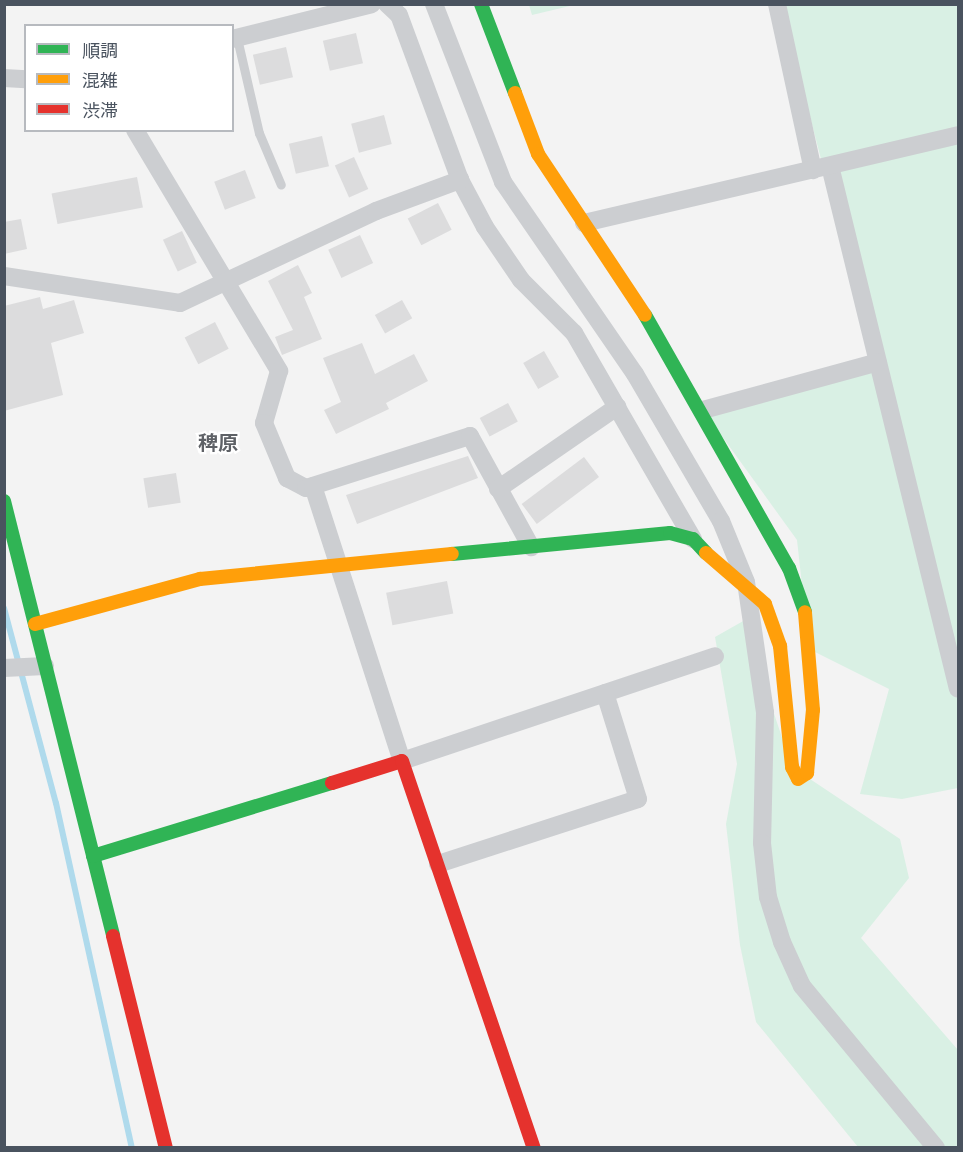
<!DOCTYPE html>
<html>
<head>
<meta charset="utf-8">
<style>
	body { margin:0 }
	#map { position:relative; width:963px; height:1152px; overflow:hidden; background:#f3f3f3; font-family:Inter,"Noto Sans JP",sans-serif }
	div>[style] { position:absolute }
	.green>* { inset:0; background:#d9f0e4 }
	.stream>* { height:6px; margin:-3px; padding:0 3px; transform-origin:3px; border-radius:3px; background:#afdaec }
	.building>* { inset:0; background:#dcdcdd; transform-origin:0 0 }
	.lane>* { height:9px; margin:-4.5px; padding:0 4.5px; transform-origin:4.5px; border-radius:4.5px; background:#ccced1 }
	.street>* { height:18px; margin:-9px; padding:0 9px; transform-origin:9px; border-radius:9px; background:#ccced1 }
	.fast>* { height:14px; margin:-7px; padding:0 7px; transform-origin:7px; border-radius:7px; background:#30b455 }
	.slow>* { height:14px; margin:-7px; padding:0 7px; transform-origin:7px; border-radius:7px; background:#ff9f0a }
	.jam>* { height:14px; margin:-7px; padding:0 7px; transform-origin:7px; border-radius:7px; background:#e5322d }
	span { translate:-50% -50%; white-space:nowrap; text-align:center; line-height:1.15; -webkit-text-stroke:4.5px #fff; paint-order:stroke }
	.quarter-label { font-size:20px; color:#5e6166; font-weight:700 }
	.frame { position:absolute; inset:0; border:6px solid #4a535f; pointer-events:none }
	.legend { position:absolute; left:24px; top:24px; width:210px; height:108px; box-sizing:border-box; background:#fff; border:2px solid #b7babf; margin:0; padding:8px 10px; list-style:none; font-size:18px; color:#4a535f }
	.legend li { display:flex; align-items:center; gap:12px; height:30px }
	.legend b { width:30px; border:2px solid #b7babf }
</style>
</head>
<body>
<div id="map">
	<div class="green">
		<i style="clip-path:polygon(529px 5px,529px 4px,574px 5px,532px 15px)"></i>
		<i style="clip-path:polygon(781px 5px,958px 5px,958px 788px,902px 799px,860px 794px,889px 689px,809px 649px,797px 540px,703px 410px,874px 363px)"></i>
		<i style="clip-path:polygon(752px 616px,763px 681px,792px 767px,900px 839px,909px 878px,861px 938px,958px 1050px,958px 1147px,858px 1147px,756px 1022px,740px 945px,726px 824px,737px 764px,715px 637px)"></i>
	</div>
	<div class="stream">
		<i style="left:4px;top:608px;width:202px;rotate:75.1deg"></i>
		<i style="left:56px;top:803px;width:353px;rotate:77.6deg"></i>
	</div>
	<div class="building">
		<i style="left:356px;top:33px;width:31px;height:34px;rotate:77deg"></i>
		<i style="left:286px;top:47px;width:31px;height:34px;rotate:77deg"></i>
		<i style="left:384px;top:115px;width:30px;height:34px;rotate:75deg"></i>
		<i style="left:322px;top:136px;width:31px;height:34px;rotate:77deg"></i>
		<i style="left:354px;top:157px;width:35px;height:21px;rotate:66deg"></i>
		<i style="left:245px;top:170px;width:30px;height:33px;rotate:69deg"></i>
		<i style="left:137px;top:177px;width:31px;height:87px;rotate:79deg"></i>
		<i style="left:438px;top:203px;width:30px;height:34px;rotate:63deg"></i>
		<i style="clip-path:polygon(21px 219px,27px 249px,4px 254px,4px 222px)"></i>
		<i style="left:182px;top:231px;width:35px;height:21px;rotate:65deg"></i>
		<i style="left:360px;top:235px;width:31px;height:35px;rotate:65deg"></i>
		<i style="clip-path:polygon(298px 265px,312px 293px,304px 297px,322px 339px,282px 355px,275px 337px,293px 330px,268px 281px)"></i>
		<i style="clip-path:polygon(40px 297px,43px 309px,74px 300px,84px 333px,51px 343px,63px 395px,4px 411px,4px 306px)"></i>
		<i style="left:402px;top:300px;width:21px;height:31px;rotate:61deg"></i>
		<i style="left:215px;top:322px;width:30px;height:34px;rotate:63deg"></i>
		<i style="clip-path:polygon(362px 343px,375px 374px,414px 354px,428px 381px,386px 403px,389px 409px,336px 434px,324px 410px,341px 402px,323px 358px)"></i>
		<i style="left:544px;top:351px;width:30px;height:24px;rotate:60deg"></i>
		<i style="left:508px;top:403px;width:21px;height:32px;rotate:62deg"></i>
		<i style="clip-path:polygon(468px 456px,478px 478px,357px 524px,346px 495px)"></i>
		<i style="left:584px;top:457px;width:25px;height:78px;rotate:53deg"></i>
		<i style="left:176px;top:473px;width:30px;height:33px;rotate:81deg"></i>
		<i style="left:447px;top:581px;width:33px;height:62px;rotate:79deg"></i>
	</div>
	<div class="lane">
		<i style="left:237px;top:38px;width:98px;rotate:77deg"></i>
		<i style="left:259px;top:133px;width:56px;rotate:67.1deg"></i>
	</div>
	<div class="street">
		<i style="left:387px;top:4px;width:16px;rotate:43deg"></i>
		<i style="left:399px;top:15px;width:176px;rotate:69.7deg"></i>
		<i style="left:460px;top:180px;width:53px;rotate:62deg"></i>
		<i style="left:485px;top:227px;width:64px;rotate:55.8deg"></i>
		<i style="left:521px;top:280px;width:75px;rotate:45deg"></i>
		<i style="left:574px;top:333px;width:238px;rotate:60deg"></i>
		<i style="left:434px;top:4px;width:191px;rotate:68.8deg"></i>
		<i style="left:503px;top:182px;width:233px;rotate:55.5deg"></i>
		<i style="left:635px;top:374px;width:170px;rotate:59.7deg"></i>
		<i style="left:721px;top:521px;width:66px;rotate:67.7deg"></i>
		<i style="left:746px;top:582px;width:132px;rotate:81.7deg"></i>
		<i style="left:765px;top:713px;width:130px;rotate:91.3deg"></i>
		<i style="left:762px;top:843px;width:54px;rotate:83.7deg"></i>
		<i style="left:768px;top:897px;width:47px;rotate:72.7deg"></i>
		<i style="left:782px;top:942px;width:48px;rotate:65.6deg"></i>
		<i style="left:802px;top:986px;width:210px;rotate:50.4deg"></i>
		<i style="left:777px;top:4px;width:170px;rotate:77.8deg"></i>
		<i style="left:232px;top:39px;width:144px;rotate:-14deg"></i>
		<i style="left:4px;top:78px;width:22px;rotate:3deg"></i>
		<i style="left:135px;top:130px;width:281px;rotate:59.1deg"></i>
		<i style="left:279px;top:371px;width:54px;rotate:106.1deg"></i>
		<i style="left:264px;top:423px;width:60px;rotate:67.3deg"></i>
		<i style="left:287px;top:478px;width:21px;rotate:28deg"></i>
		<i style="left:306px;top:488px;width:172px;rotate:-17.6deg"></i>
		<i style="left:470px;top:436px;width:127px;rotate:61.2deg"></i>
		<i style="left:830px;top:166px;width:538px;rotate:76.25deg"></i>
		<i style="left:584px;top:223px;width:384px;rotate:-13.2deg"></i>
		<i style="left:4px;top:276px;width:178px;rotate:8.7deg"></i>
		<i style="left:180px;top:303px;width:217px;rotate:-25.1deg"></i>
		<i style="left:376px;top:211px;width:90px;rotate:-20.3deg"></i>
		<i style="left:703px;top:410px;width:181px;rotate:-15.3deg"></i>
		<i style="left:313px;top:486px;width:289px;rotate:72.1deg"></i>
		<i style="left:402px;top:761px;width:330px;rotate:-18.5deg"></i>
		<i style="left:498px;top:489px;width:145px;rotate:-34.6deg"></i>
		<i style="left:4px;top:668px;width:41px;rotate:-2.8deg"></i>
		<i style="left:438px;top:864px;width:210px;rotate:-18deg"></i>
		<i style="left:638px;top:799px;width:111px;rotate:-107.3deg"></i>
	</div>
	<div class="fast">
		<i style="left:481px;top:4px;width:95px;rotate:69.1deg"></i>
		<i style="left:645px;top:315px;width:291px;rotate:60.4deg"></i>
		<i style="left:789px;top:568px;width:47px;rotate:70deg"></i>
		<i style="left:4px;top:501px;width:448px;rotate:75.9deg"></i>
		<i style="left:452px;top:554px;width:219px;rotate:-5.5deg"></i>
		<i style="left:670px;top:533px;width:24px;rotate:15deg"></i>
		<i style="left:693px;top:539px;width:19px;rotate:47deg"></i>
		<i style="left:93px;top:856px;width:250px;rotate:-17deg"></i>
	</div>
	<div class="slow">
		<i style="left:515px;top:93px;width:65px;rotate:69.3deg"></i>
		<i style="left:538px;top:154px;width:193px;rotate:56.4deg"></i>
		<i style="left:706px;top:553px;width:78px;rotate:40.8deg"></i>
		<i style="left:765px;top:604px;width:45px;rotate:70.3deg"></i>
		<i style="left:780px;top:646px;width:122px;rotate:84.3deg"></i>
		<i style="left:792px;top:767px;width:13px;rotate:63deg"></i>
		<i style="left:798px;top:779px;width:11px;rotate:-34deg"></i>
		<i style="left:807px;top:773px;width:63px;rotate:-84.6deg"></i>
		<i style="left:813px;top:710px;width:98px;rotate:-94.7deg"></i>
		<i style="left:35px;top:624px;width:171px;rotate:-15.3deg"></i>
		<i style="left:200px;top:579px;width:253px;rotate:-5.7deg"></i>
	</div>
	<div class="jam">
		<i style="left:332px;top:783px;width:73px;rotate:-17.4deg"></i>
		<i style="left:402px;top:761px;width:409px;rotate:71.2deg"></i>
		<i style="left:113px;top:936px;width:219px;rotate:76deg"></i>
	</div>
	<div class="quarter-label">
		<span style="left:218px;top:443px">稗原</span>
	</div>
	<div class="frame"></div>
	<ul class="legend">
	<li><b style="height:8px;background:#30b455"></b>順調</li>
	<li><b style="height:8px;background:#ff9f0a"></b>混雑</li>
	<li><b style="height:8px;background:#e5322d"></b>渋滞</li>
	</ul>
</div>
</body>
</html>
